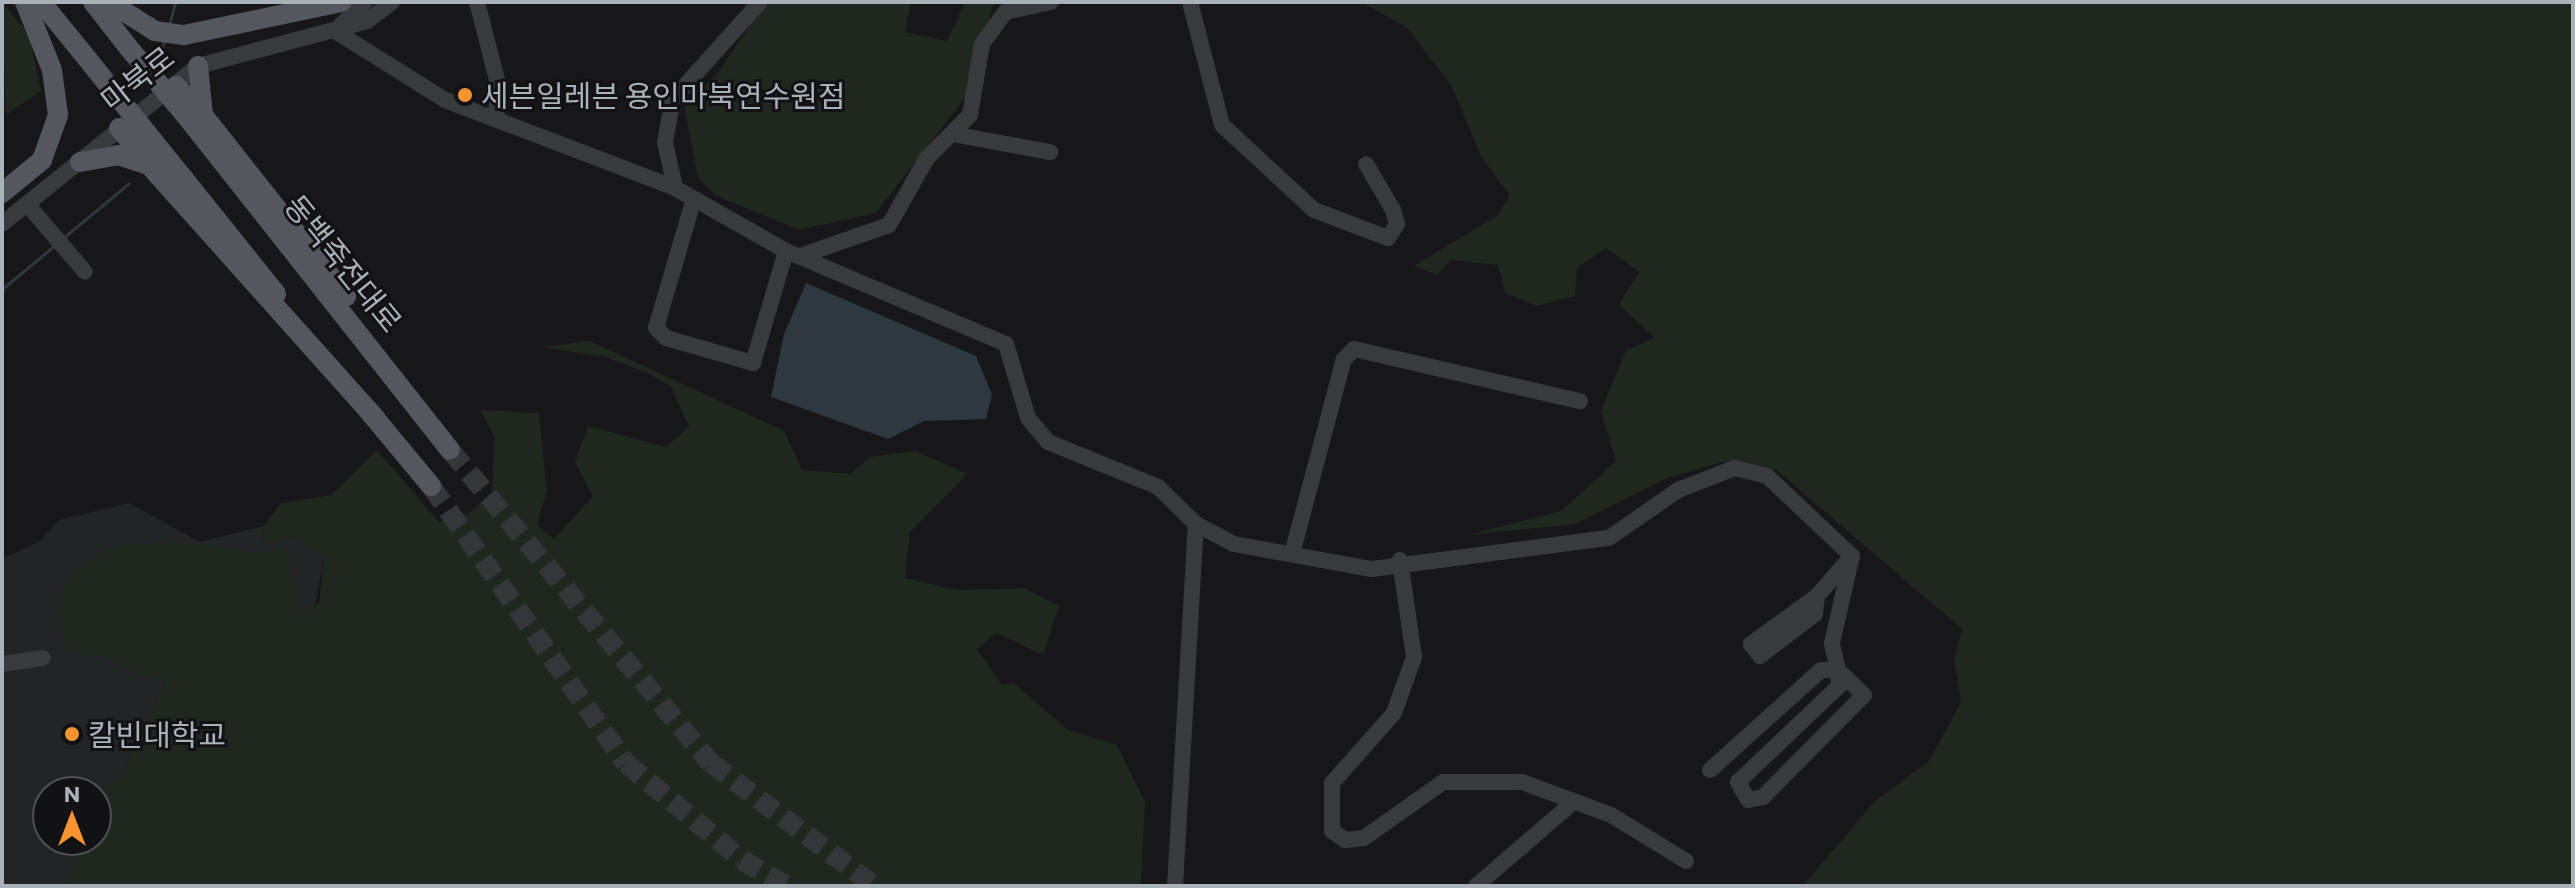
<!DOCTYPE html>
<html>
<head>
<meta charset="utf-8">
<style>
	body { margin:0 }
	#map { position:relative; width:2575px; height:888px; overflow:hidden; background:#171719; font-family:Commissioner,"Noto Sans KR",sans-serif }
	div>[style] { position:absolute }
	.built>* { inset:0; background:#232426 }
	.green>* { inset:0; background:#1f271f }
	.water>* { inset:0; background:#2d393e }
	.stream>* { height:3px; margin:-1.5px; padding:0 1.5px; transform-origin:1.5px; border-radius:1.5px; background:#2d393e }
	.major-tunnel>* { height:20px; margin-top:-10px; transform-origin:0; background:repeating-linear-gradient(90deg,#343639 0 20px,transparent 0 30px) }
	.minor>* { height:16px; margin:-8px; padding:0 8px; transform-origin:8px; border-radius:8px; background:#383a3e }
	.major>* { height:20px; margin:-10px; padding:0 10px; transform-origin:10px; border-radius:10px; background:#54575d }
	.major-bridge>* { height:20px; margin:-10px; padding:0 10px; transform-origin:10px; border-radius:10px; background:#54575d }
	.dots>* { width:22px; height:22px; translate:-50% -50%; box-sizing:border-box; border:4px solid #121214; border-radius:50% }
	span { translate:-50% -50%; white-space:nowrap; text-align:center; line-height:1.15; -webkit-text-stroke:6px #121214; paint-order:stroke }
	.street-label { font-size:30px; color:#a9b1b9 }
	.poi-label { font-size:30px; color:#a9b1b9 }
	.left { translate:0 -50%; text-align:left }
	.frame { position:absolute; inset:0; border:4px solid #a9b1b9; pointer-events:none }
	.north { position:absolute; left:32px; top:776px; width:80px; height:80px; box-sizing:border-box; background:#121214; border:2px solid #4e5256; border-radius:50%; rotate:0deg; font-size:22px; font-weight:700; line-height:32px; text-align:center; color:#a9b1b9 }
	.north::after { content:''; display:block; margin:auto; width:28px; height:36px; background:#f79431; clip-path:polygon(50% 0,100% 100%,50% 72%,0 100%) }
</style>
</head>
<body>
<div id="map">
	<div class="built">
		<i style="clip-path:polygon(129px 503px,200px 542px,264px 526px,262px 542px,293px 537px,324px 558px,304px 663px,166px 679px,120px 777px,100px 789px,96px 801px,96px 792px,48px 792px,48px 840px,82px 840px,66px 886px,2px 886px,2px 559px,40px 541px,59px 520px)"></i>
	</div>
	<div class="green">
		<i style="clip-path:polygon(2px 2px,29px 35px,41px 91px,6px 115px)"></i>
		<i style="clip-path:polygon(766px 2px,911px 2px,905px 32px,947px 41px,965px 2px,1003px 2px,993px 6px,968px 94px,876px 213px,799px 230px,715px 195px,698px 178px,684px 104px,717px 74px)"></i>
		<i style="clip-path:polygon(1361px 2px,2573px 2px,2573px 886px,1803px 886px,1874px 802px,1929px 761px,1961px 702px,1954px 659px,1962px 629px,1776px 470px,1722px 462px,1667px 478px,1575px 524px,1468px 535px,1561px 511px,1616px 461px,1601px 411px,1626px 350px,1655px 338px,1619px 305px,1639px 272px,1606px 248px,1577px 268px,1575px 296px,1536px 306px,1505px 293px,1498px 265px,1451px 260px,1437px 275px,1414px 266px,1498px 215px,1510px 195px,1482px 158px,1451px 85px,1406px 27px)"></i>
		<i style="clip-path:polygon(590px 341px,784px 431px,802px 470px,851px 474px,870px 457px,915px 451px,967px 474px,910px 532px,905px 578px,957px 590px,1024px 588px,1059px 606px,1043px 655px,996px 633px,977px 649px,1002px 685px,1014px 683px,1068px 730px,1117px 745px,1145px 802px,1141px 886px,66px 886px,82px 840px,96px 840px,100px 789px,120px 777px,166px 679px,139px 676px,104px 657px,65px 653px,57px 615px,61px 585px,79px 566px,108px 547px,174px 541px,264px 553px,284px 543px,304px 629px,304px 608px,319px 603px,324px 558px,293px 537px,262px 542px,264px 526px,281px 503px,331px 495px,377px 450px,439px 522px,471px 512px,492px 491px,494px 436px,480px 410px,539px 413px,547px 491px,537px 525px,554px 539px,593px 496px,575px 462px,588px 426px,666px 447px,689px 426px,671px 387px,650px 374px,605px 357px,541px 347px)"></i>
	</div>
	<div class="water">
		<i style="clip-path:polygon(806px 283px,976px 356px,992px 395px,986px 419px,924px 421px,888px 439px,771px 397px,784px 334px)"></i>
	</div>
	<div class="stream">
		<i style="left:169px;top:25px;width:24px;rotate:-75deg"></i>
		<i style="left:156px;top:67px;width:28px;rotate:-73deg"></i>
		<i style="left:63px;top:238px;width:85px;rotate:-39.7deg"></i>
		<i style="left:2px;top:289px;width:69px;rotate:-39.7deg"></i>
	</div>
	<div class="major-tunnel">
		<i style="left:450px;top:450px;width:408px;rotate:50.2deg"></i>
		<i style="left:711px;top:763px;width:204px;rotate:37deg"></i>
		<i style="left:431px;top:486px;width:339px;rotate:54.9deg"></i>
		<i style="left:626px;top:763px;width:151px;rotate:39.9deg"></i>
		<i style="left:742px;top:860px;width:52px;rotate:30deg"></i>
	</div>
	<div class="minor">
		<i style="left:477px;top:2px;width:85px;rotate:75.6deg"></i>
		<i style="left:498px;top:84px;width:35px;rotate:93deg"></i>
		<i style="left:1190px;top:2px;width:127px;rotate:75.4deg"></i>
		<i style="left:1222px;top:125px;width:125px;rotate:42.7deg"></i>
		<i style="left:1314px;top:210px;width:79px;rotate:20.7deg"></i>
		<i style="left:1388px;top:238px;width:17px;rotate:-57deg"></i>
		<i style="left:1397px;top:224px;width:15px;rotate:-106deg"></i>
		<i style="left:1393px;top:210px;width:53px;rotate:-120.4deg"></i>
		<i style="left:339px;top:27px;width:36px;rotate:-44deg"></i>
		<i style="left:335px;top:31px;width:130px;rotate:32.1deg"></i>
		<i style="left:445px;top:100px;width:246px;rotate:20.9deg"></i>
		<i style="left:675px;top:188px;width:128px;rotate:29.6deg"></i>
		<i style="left:786px;top:251px;width:239px;rotate:22.9deg"></i>
		<i style="left:1006px;top:344px;width:77px;rotate:73.4deg"></i>
		<i style="left:1028px;top:418px;width:31px;rotate:50deg"></i>
		<i style="left:1048px;top:442px;width:119px;rotate:22.2deg"></i>
		<i style="left:1158px;top:487px;width:53px;rotate:44.2deg"></i>
		<i style="left:1196px;top:524px;width:43px;rotate:27.8deg"></i>
		<i style="left:1234px;top:544px;width:140px;rotate:10.3deg"></i>
		<i style="left:1372px;top:569px;width:239px;rotate:-7.5deg"></i>
		<i style="left:1609px;top:538px;width:84px;rotate:-34.8deg"></i>
		<i style="left:1678px;top:490px;width:61px;rotate:-21.1deg"></i>
		<i style="left:1735px;top:468px;width:33px;rotate:14deg"></i>
		<i style="left:1767px;top:476px;width:117px;rotate:43.3deg"></i>
		<i style="left:952px;top:134px;width:100px;rotate:10.4deg"></i>
		<i style="left:675px;top:188px;width:47px;rotate:-102.3deg"></i>
		<i style="left:665px;top:142px;width:44px;rotate:-79.5deg"></i>
		<i style="left:673px;top:99px;width:130px;rotate:-48.1deg"></i>
		<i style="left:693px;top:202px;width:131px;rotate:106.4deg"></i>
		<i style="left:656px;top:328px;width:14px;rotate:45deg"></i>
		<i style="left:666px;top:338px;width:91px;rotate:16deg"></i>
		<i style="left:753px;top:363px;width:117px;rotate:-73.6deg"></i>
		<i style="left:27px;top:204px;width:89px;rotate:49.5deg"></i>
		<i style="left:2px;top:224px;width:252px;rotate:-38.9deg"></i>
		<i style="left:198px;top:66px;width:175px;rotate:-14.9deg"></i>
		<i style="left:367px;top:21px;width:31px;rotate:-37deg"></i>
		<i style="left:800px;top:256px;width:94px;rotate:-19.2deg"></i>
		<i style="left:889px;top:225px;width:77px;rotate:-60.4deg"></i>
		<i style="left:927px;top:158px;width:61px;rotate:-45deg"></i>
		<i style="left:970px;top:115px;width:72px;rotate:-80.4deg"></i>
		<i style="left:982px;top:44px;width:39px;rotate:-54deg"></i>
		<i style="left:1005px;top:12px;width:47px;rotate:-12.3deg"></i>
		<i style="left:1292px;top:554px;width:202px;rotate:-75.1deg"></i>
		<i style="left:1344px;top:359px;width:14px;rotate:-45deg"></i>
		<i style="left:1354px;top:349px;width:232px;rotate:13deg"></i>
		<i style="left:1400px;top:560px;width:98px;rotate:81.8deg"></i>
		<i style="left:1414px;top:657px;width:59px;rotate:109.7deg"></i>
		<i style="left:1394px;top:713px;width:94px;rotate:131.5deg"></i>
		<i style="left:1332px;top:783px;width:48px;rotate:90deg"></i>
		<i style="left:1332px;top:831px;width:16px;rotate:35deg"></i>
		<i style="left:1345px;top:840px;width:19px;rotate:-6deg"></i>
		<i style="left:1364px;top:838px;width:97px;rotate:-35.3deg"></i>
		<i style="left:1443px;top:782px;width:79px"></i>
		<i style="left:1522px;top:782px;width:95px;rotate:20.3deg"></i>
		<i style="left:1611px;top:815px;width:88px;rotate:31.5deg"></i>
		<i style="left:2px;top:664px;width:41px;rotate:-8.3deg"></i>
		<i style="left:1710px;top:770px;width:149px;rotate:-42deg"></i>
		<i style="left:1821px;top:670px;width:17px"></i>
		<i style="left:1838px;top:670px;width:36px;rotate:44deg"></i>
		<i style="left:1864px;top:695px;width:144px;rotate:134.7deg"></i>
		<i style="left:1763px;top:797px;width:15px;rotate:169deg"></i>
		<i style="left:1748px;top:800px;width:21px;rotate:-119deg"></i>
		<i style="left:1738px;top:782px;width:139px;rotate:-43.5deg"></i>
		<i style="left:1839px;top:686px;width:16px;rotate:-94deg"></i>
		<i style="left:1838px;top:670px;width:28px;rotate:-103deg"></i>
		<i style="left:1832px;top:643px;width:89px;rotate:-77.1deg"></i>
		<i style="left:1852px;top:556px;width:53px;rotate:131.2deg"></i>
		<i style="left:1817px;top:596px;width:82px;rotate:144deg"></i>
		<i style="left:1751px;top:644px;width:15px;rotate:53deg"></i>
		<i style="left:1760px;top:656px;width:69px;rotate:-37.4deg"></i>
		<i style="left:1815px;top:614px;width:18px;rotate:-84deg"></i>
		<i style="left:1175px;top:886px;width:363px;rotate:-86.7deg"></i>
		<i style="left:1476px;top:886px;width:127px;rotate:-40.8deg"></i>
	</div>
	<div class="major">
		<i style="left:41px;top:2px;width:63px;rotate:50.8deg"></i>
		<i style="left:93px;top:2px;width:57px;rotate:52.1deg"></i>
		<i style="left:109px;top:2px;width:54px;rotate:32.2deg"></i>
		<i style="left:155px;top:31px;width:29px;rotate:8deg"></i>
		<i style="left:184px;top:35px;width:161px;rotate:-11.8deg"></i>
		<i style="left:198px;top:66px;width:49px;rotate:84.2deg"></i>
		<i style="left:203px;top:115px;width:231px;rotate:51.7deg"></i>
		<i style="left:176px;top:86px;width:35px;rotate:47deg"></i>
		<i style="left:187px;top:117px;width:424px;rotate:51.7deg"></i>
		<i style="left:119px;top:128px;width:44px;rotate:50.5deg"></i>
		<i style="left:80px;top:162px;width:39px;rotate:-10deg"></i>
		<i style="left:118px;top:155px;width:33px;rotate:18deg"></i>
		<i style="left:149px;top:165px;width:339px;rotate:48.2deg"></i>
		<i style="left:176px;top:169px;width:160px;rotate:51.3deg"></i>
		<i style="left:2px;top:193px;width:52px;rotate:-39.5deg"></i>
		<i style="left:42px;top:160px;width:48px;rotate:-70.4deg"></i>
		<i style="left:58px;top:115px;width:45px;rotate:-97.6deg"></i>
		<i style="left:52px;top:70px;width:73px;rotate:-111.7deg"></i>
		<i style="left:368px;top:410px;width:99px;rotate:50.3deg"></i>
	</div>
	<div class="major-bridge">
		<i style="left:128px;top:47px;width:92px;rotate:49.9deg"></i>
		<i style="left:81px;top:51px;width:151px;rotate:51.2deg"></i>
	</div>
	<div class="dots">
		<i style="left:465px;top:95px;background:#f79431"></i>
		<i style="left:72px;top:734px;background:#f79431"></i>
	</div>
	<div class="street-label">
		<span style="left:137px;top:78px;rotate:-38deg">마북로</span>
		<span style="left:344px;top:263px;rotate:51deg">동백죽전대로</span>
	</div>
	<div class="poi-label">
		<span class="left" style="left:481px;top:95px">세븐일레븐 용인마북연수원점</span>
		<span class="left" style="left:88px;top:734px">칼빈대학교</span>
	</div>
	<div class="frame"></div>
	<div class="north">N</div>
</div>
</body>
</html>
